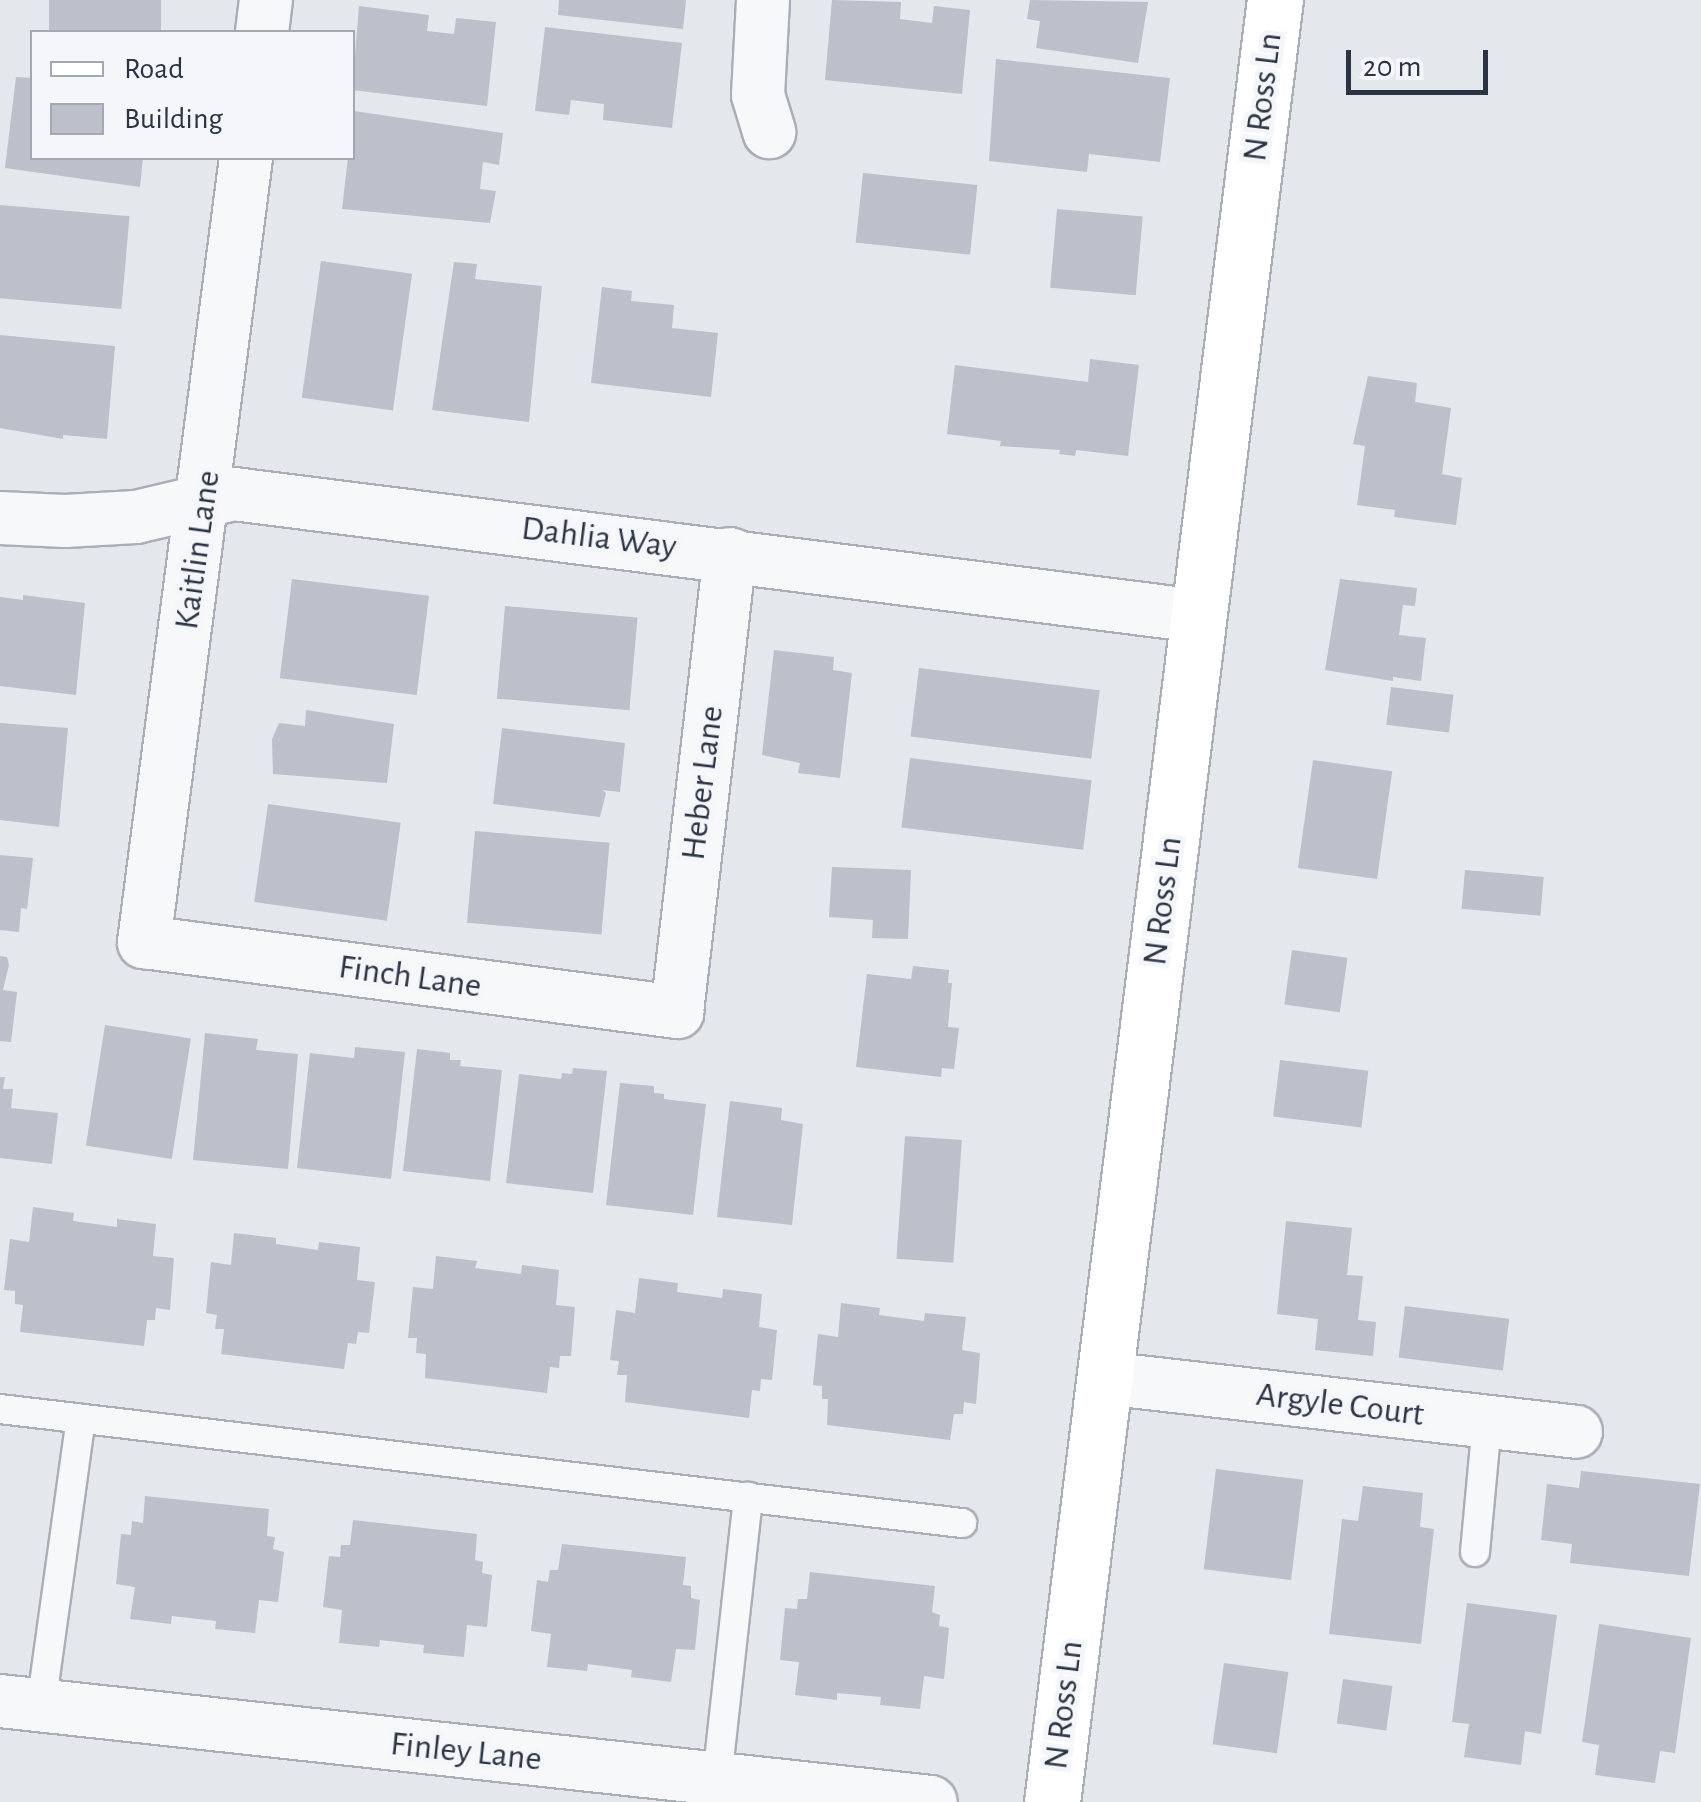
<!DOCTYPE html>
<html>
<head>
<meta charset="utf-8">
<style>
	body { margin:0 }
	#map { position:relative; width:1701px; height:1802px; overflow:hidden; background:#e4e7ec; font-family:"Alegreya Sans",sans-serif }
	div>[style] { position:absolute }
	.building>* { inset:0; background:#bbc0ca; transform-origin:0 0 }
	.roads { filter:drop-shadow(2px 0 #a9aeb7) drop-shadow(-2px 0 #a9aeb7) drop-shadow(0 2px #a9aeb7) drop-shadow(0 -2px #a9aeb7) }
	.service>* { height:28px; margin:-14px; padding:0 14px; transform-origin:14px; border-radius:14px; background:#f7f8fa }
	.minor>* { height:52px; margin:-26px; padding:0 26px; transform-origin:26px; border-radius:26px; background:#f7f8fa }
	.secondary>* { height:55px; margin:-27.5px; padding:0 27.5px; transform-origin:27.5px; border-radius:27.5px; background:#fff }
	span { translate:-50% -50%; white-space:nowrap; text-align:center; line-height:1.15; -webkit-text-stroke:10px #f4f6f9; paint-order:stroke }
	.street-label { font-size:35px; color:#2b3445 }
	.legend { position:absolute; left:30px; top:30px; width:325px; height:130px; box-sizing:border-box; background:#f4f6f9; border:2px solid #a4a8b1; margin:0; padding:12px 18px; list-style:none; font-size:30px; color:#2b3445 }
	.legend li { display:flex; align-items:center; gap:20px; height:50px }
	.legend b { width:50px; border:2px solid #a4a8b1 }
	.scale { position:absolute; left:1346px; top:50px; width:142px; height:45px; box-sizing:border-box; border:5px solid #2b3445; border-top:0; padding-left:12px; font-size:30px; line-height:35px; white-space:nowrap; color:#2b3445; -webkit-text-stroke:8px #f4f6f9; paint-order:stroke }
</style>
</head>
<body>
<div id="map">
	<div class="building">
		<i style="left:49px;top:0;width:112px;height:32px"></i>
		<i style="clip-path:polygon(559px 0,686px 0,683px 29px,558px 15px)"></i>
		<i style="clip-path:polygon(832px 0,901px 2px,900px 19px,932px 23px,934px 6px,970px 10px,962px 94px,825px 80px)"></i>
		<i style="clip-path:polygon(1030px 0,1148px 2px,1138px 63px,1036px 48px,1040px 21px,1027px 19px)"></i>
		<i style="clip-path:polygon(359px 6px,429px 15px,427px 31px,454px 34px,456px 18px,496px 22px,487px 106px,352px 90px)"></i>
		<i style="clip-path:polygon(545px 27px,682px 43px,672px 128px,603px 120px,604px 104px,571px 100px,569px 115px,535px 111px)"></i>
		<i style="clip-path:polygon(996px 59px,1170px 78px,1160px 162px,1089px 154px,1087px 172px,989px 161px)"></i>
		<i style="clip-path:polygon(16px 77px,32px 78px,32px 158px,143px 158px,140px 187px,5px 168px)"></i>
		<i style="clip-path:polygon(354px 111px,503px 133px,499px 165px,483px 162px,480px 189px,496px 191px,490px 223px,342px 209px,348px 158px,352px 158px)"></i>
		<i style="left:863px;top:173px;width:115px;height:70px;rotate:6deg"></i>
		<i style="left:0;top:205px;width:130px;height:93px;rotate:5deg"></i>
		<i style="left:1057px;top:209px;width:86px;height:79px;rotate:5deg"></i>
		<i style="left:321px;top:261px;width:92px;height:138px;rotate:8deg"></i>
		<i style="clip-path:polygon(454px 262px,477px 264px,475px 279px,542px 286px,529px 422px,432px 410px)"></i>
		<i style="clip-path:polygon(602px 287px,632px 291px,631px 301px,674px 305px,672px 328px,718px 333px,711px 397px,591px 383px)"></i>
		<i style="clip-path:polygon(0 335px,115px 346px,107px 439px,63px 435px,63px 439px,0 428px)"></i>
		<i style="clip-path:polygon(1090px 359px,1139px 365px,1128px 456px,1076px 450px,1075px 456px,1059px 454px,1060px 450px,1000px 446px,1001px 441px,947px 434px,955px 365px,1088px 382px)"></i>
		<i style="clip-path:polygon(1368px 376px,1417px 383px,1415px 402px,1451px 408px,1442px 474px,1462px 478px,1456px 525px,1394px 517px,1395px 510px,1357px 505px,1365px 446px,1353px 444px)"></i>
		<i style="left:292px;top:579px;width:138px;height:100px;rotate:7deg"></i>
		<i style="clip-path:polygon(1340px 579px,1417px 588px,1415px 606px,1403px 605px,1399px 635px,1426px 638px,1421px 681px,1393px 677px,1393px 681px,1325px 670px)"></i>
		<i style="clip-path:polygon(23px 595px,85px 603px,76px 695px,0 686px,0 597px,23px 600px)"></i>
		<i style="left:505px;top:606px;width:133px;height:93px;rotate:5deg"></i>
		<i style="clip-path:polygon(774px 650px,834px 657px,833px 670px,852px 673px,840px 778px,798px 773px,800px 763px,762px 755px)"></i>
		<i style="left:919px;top:668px;width:182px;height:69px;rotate:7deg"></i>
		<i style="left:1391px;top:687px;width:63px;height:38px;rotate:7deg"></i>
		<i style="clip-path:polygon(306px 710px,394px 724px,387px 783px,273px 774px,272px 739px,279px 723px,305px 726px)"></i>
		<i style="clip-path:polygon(0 723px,68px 728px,59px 827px,0 820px)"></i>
		<i style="clip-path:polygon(502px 728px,625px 743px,620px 792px,602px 790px,606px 793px,600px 817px,493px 804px)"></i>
		<i style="left:910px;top:758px;width:183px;height:70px;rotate:7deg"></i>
		<i style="left:1313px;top:760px;width:80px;height:109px;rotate:8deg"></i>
		<i style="left:268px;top:804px;width:134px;height:99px;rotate:8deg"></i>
		<i style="left:475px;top:831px;width:135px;height:92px;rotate:5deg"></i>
		<i style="clip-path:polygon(0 855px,33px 858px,27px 909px,21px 908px,19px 932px,0 930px)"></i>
		<i style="clip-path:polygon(832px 867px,911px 870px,908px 939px,872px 938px,873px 920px,829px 917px)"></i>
		<i style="left:1465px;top:870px;width:79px;height:39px;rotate:5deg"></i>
		<i style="left:1292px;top:950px;width:56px;height:55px;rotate:8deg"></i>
		<i style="clip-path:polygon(0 956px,7px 957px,9px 965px,3px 990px,17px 992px,11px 1042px,0 1041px)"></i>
		<i style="clip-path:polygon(913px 966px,949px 970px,948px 983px,952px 983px,948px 1027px,959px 1028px,954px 1069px,942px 1068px,941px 1077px,856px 1067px,867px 974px,911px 979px)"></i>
		<i style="left:105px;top:1025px;width:87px;height:122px;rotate:9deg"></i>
		<i style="clip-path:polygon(205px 1033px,258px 1039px,256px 1050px,298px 1054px,288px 1169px,193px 1160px)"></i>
		<i style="clip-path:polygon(355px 1047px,405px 1052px,391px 1179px,297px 1168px,310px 1053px,354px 1058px)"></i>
		<i style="clip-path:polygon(417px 1049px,450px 1053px,450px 1060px,461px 1060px,460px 1066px,502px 1070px,490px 1181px,403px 1171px)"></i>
		<i style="left:1280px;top:1060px;width:89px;height:57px;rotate:7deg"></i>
		<i style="clip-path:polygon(573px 1068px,607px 1071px,593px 1193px,506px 1183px,519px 1074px,561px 1079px,562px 1073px,572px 1074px)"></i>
		<i style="clip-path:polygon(0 1077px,5px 1077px,3px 1089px,13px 1089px,11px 1108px,58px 1113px,52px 1164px,0 1158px)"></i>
		<i style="clip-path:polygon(620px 1083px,654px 1086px,654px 1093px,664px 1094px,664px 1099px,706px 1104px,693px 1215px,606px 1205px)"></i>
		<i style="clip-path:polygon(730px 1101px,782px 1108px,781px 1120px,803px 1124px,792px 1225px,717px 1217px)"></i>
		<i style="left:905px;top:1136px;width:57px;height:123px;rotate:4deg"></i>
		<i style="clip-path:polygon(33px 1207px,74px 1213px,73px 1221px,117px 1227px,117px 1219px,156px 1224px,153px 1256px,174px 1258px,170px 1310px,156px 1308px,155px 1320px,147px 1320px,144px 1346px,20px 1332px,23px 1305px,15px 1304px,15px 1291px,4px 1290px,10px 1239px,29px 1242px)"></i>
		<i style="clip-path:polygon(1286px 1221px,1352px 1228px,1347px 1275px,1363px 1276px,1358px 1320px,1376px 1322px,1373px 1356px,1315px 1350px,1318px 1319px,1277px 1314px)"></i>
		<i style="clip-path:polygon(234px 1233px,276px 1238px,276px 1244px,318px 1250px,319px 1242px,360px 1247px,357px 1280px,375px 1282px,369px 1333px,358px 1332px,356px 1344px,348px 1343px,344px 1369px,221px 1354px,224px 1329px,215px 1329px,217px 1315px,206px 1313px,211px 1262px,231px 1265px)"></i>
		<i style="clip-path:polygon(436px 1256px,477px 1261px,475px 1268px,521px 1274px,522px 1265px,559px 1270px,556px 1305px,575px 1307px,571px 1356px,560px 1356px,559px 1368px,550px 1367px,547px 1393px,425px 1378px,426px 1354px,416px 1353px,417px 1338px,408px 1338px,413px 1287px,433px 1289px)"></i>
		<i style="clip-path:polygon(639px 1278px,678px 1283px,677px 1292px,722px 1298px,723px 1289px,762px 1294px,759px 1327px,777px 1330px,772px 1380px,761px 1379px,760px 1391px,752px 1390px,749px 1418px,625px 1402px,627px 1375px,617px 1375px,619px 1361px,610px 1360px,616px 1310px,635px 1313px)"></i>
		<i style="clip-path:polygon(841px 1303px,880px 1308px,879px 1315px,924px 1321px,925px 1313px,966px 1317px,962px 1350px,980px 1353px,976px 1404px,964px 1402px,963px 1414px,954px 1414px,950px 1440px,827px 1425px,828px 1399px,822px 1399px,822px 1386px,813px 1385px,818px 1334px,838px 1337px)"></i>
		<i style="left:1405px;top:1306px;width:105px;height:52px;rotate:7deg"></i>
		<i style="left:1216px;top:1469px;width:88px;height:101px;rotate:7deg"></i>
		<i style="clip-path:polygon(1581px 1471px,1700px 1484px,1689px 1576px,1570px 1563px,1572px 1544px,1541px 1540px,1547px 1484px,1579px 1488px)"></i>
		<i style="clip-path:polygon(1363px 1486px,1423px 1493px,1420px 1527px,1434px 1529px,1421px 1644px,1329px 1634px,1342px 1519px,1358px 1521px)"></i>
		<i style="clip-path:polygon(145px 1496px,269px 1509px,267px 1536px,275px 1537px,273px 1549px,284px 1552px,278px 1602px,259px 1600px,255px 1633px,215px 1629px,216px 1621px,172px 1616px,171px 1624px,130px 1619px,135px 1587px,116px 1584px,121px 1534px,131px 1535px,132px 1521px,143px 1523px)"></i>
		<i style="clip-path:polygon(353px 1520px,477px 1534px,475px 1560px,483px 1562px,482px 1573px,492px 1575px,487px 1627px,467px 1625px,464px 1657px,423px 1653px,424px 1645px,380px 1640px,379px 1647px,339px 1643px,342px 1610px,323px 1607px,329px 1556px,340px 1557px,341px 1545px,350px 1545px)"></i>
		<i style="clip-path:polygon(562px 1544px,686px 1557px,683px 1585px,691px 1586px,691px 1598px,700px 1600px,695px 1650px,676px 1649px,671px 1682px,631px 1677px,632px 1670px,588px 1664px,587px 1671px,547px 1667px,551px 1634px,531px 1631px,537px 1580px,548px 1582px,550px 1570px,558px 1570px)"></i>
		<i style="clip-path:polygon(810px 1572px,935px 1586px,932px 1612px,940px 1615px,939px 1626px,949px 1628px,944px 1679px,924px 1676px,920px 1709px,880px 1705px,881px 1697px,837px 1693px,837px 1700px,795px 1695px,799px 1662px,780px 1660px,785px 1608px,797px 1609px,798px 1599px,807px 1599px)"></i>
		<i style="clip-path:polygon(1467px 1603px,1557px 1615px,1541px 1734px,1525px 1731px,1521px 1765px,1464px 1757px,1469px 1724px,1452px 1722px)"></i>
		<i style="clip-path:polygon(1599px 1624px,1691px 1638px,1675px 1753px,1660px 1751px,1655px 1783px,1595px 1775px,1599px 1745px,1582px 1742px)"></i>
		<i style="left:1224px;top:1663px;width:65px;height:82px;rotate:8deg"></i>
		<i style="left:1343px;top:1679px;width:50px;height:45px;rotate:8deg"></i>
	</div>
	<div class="roads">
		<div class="service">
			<i style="left:0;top:1409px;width:969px;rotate:6.76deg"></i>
			<i style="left:1475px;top:1552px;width:131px;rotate:-84.7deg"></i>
			<i style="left:41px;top:1706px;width:290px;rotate:-82.1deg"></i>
			<i style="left:717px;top:1779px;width:284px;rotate:-83.7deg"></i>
		</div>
		<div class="minor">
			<i style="left:763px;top:0;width:95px;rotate:93deg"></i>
			<i style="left:758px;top:95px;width:39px;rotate:73deg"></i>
			<i style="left:262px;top:32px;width:32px;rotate:-83deg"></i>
			<i style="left:246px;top:158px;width:791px;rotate:97.41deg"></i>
			<i style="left:144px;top:942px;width:538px;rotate:7.48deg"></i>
			<i style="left:677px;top:1012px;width:461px;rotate:-83.4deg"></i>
			<i style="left:0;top:518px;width:65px;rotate:2.6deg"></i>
			<i style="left:65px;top:521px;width:71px;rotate:-3.2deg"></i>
			<i style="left:136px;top:517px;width:101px;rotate:-13.2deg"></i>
			<i style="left:234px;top:494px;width:972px;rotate:7.21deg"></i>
			<i style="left:1104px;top:1378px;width:475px;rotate:6.5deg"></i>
			<i style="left:0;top:1701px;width:936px;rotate:6.19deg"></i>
		</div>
		<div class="secondary">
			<i style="left:1052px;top:1802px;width:1816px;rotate:-82.95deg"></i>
		</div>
	</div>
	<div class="street-label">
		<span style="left:1263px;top:97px;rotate:-83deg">N Ross Ln</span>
		<span style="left:599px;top:538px;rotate:7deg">Dahlia Way</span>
		<span style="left:198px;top:550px;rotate:-82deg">Kaitlin Lane</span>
		<span style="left:703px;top:783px;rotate:-83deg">Heber Lane</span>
		<span style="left:1163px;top:901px;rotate:-83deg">N Ross Ln</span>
		<span style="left:410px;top:977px;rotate:8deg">Finch Lane</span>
		<span style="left:1340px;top:1405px;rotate:7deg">Argyle Court</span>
		<span style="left:1064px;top:1705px;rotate:-83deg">N Ross Ln</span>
		<span style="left:466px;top:1752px;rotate:6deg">Finley Lane</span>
	</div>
	<ul class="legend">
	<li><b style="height:12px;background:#fff"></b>Road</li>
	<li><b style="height:28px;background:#bbc0ca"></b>Building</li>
	</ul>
	<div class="scale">20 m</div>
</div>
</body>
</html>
